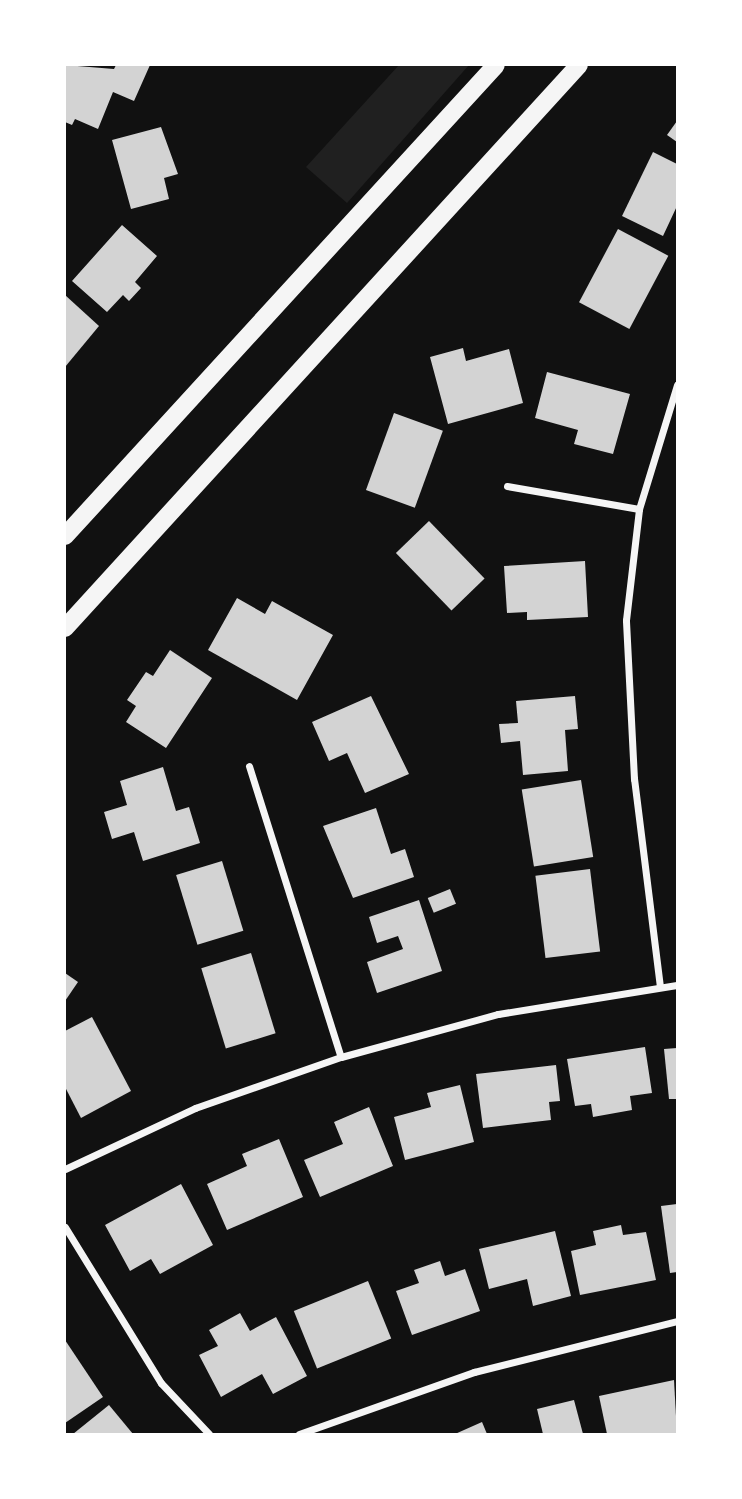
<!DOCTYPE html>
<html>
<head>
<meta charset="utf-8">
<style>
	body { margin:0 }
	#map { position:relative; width:742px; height:1499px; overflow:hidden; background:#111; font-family:Ubuntu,sans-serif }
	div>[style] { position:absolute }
	.green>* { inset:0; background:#202020 }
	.building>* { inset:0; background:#d3d3d3; transform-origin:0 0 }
	.minor>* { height:7px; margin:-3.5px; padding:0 3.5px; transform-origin:3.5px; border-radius:3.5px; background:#f5f5f5 }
	.primary>* { height:18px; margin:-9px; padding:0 9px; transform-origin:9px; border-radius:9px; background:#f5f5f5 }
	span { translate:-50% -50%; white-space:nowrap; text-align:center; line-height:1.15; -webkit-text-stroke:6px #fff; paint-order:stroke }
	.frame { position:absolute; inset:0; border:66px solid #fff; pointer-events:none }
</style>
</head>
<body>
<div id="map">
	<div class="green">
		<i style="clip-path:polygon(399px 65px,469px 65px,347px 203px,306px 167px)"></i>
	</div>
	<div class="building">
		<i style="clip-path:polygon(65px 65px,114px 69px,116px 65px,150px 65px,134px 101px,113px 92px,98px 129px,75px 119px,72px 125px,65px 122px)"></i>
		<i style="clip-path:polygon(677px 121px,677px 142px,667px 135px)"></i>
		<i style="clip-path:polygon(161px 127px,178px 174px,164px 178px,169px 199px,131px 209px,112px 140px)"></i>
		<i style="clip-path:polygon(653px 152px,677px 164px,677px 206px,663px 236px,622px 216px)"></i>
		<i style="clip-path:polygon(122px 225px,157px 256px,135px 282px,141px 288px,129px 301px,123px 295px,107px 312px,72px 281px)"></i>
		<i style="left:618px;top:229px;width:57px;height:83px;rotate:28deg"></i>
		<i style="clip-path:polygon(65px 295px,99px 326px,65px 367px)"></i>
		<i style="clip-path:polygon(463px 348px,466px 361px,509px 349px,523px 403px,448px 424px,430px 357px)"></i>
		<i style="clip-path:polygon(547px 372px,630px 394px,613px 454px,574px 444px,578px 430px,535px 418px)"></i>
		<i style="left:394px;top:413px;width:52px;height:82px;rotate:20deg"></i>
		<i style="left:429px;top:521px;width:80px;height:46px;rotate:46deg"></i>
		<i style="clip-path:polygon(585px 561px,588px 617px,527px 620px,527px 612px,507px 613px,504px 566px)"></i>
		<i style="clip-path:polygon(237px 598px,265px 614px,272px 601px,333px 635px,297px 700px,208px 650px)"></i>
		<i style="clip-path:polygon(170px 650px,212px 678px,166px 748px,126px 722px,136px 706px,127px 700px,146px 672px,153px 676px)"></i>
		<i style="clip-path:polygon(371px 696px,409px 774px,365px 793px,347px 753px,329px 761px,312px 722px)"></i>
		<i style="clip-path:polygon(575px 696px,578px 729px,565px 730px,568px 771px,523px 775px,520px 741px,501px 743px,499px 724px,518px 723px,516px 701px)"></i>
		<i style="clip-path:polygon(163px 767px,176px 811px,189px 807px,200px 843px,143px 861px,134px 832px,112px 839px,104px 812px,127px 805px,120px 781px)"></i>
		<i style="left:581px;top:780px;width:78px;height:60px;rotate:81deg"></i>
		<i style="clip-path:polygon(376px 808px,391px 854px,405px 849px,414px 877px,353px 898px,323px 826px)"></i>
		<i style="left:222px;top:861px;width:73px;height:48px;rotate:73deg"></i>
		<i style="left:590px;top:869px;width:83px;height:55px;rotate:83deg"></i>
		<i style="left:450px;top:889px;width:16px;height:24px;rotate:68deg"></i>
		<i style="clip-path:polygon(419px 900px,442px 971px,377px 993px,367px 962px,403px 949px,398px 936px,377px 943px,369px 917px)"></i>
		<i style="left:251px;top:953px;width:84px;height:52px;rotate:73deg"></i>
		<i style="clip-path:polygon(65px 973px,78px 982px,65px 1001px)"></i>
		<i style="clip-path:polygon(92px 1017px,131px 1091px,81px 1118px,65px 1087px,65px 1031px)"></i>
		<i style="clip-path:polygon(645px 1047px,652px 1093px,630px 1096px,632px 1110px,593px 1117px,591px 1104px,575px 1106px,567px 1059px)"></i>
		<i style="clip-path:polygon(677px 1048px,677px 1099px,669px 1099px,664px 1049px)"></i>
		<i style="clip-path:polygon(556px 1065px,560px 1101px,549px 1102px,551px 1120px,483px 1128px,476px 1074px)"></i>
		<i style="clip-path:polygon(460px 1085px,474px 1142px,405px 1160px,394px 1117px,431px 1107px,427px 1093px)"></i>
		<i style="clip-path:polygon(369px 1107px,393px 1166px,320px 1197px,304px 1160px,343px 1144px,334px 1122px)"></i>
		<i style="clip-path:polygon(279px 1139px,303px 1197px,227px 1230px,207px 1184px,247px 1166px,242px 1154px)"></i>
		<i style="clip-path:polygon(181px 1184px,213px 1245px,160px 1274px,151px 1259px,130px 1271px,105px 1225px)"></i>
		<i style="clip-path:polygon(677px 1204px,677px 1272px,670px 1273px,661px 1206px)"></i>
		<i style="clip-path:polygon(621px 1225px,623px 1235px,646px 1232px,656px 1280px,580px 1295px,571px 1251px,596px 1245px,593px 1231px)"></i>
		<i style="clip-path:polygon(555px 1231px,571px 1296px,533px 1306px,527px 1279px,489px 1289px,479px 1249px)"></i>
		<i style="clip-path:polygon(440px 1261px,445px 1276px,465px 1269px,480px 1311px,412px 1335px,396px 1291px,419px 1283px,414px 1270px)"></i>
		<i style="left:368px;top:1281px;width:62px;height:80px;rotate:68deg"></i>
		<i style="clip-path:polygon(240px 1313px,250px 1331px,276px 1317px,307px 1376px,273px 1394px,262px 1374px,221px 1397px,199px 1355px,218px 1346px,209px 1330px)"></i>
		<i style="clip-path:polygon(65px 1340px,103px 1397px,65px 1423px)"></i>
		<i style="clip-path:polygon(674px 1380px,677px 1434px,607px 1434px,599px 1396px)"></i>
		<i style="clip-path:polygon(574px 1400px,583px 1434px,543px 1434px,537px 1409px)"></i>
		<i style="clip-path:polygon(109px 1405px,133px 1434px,73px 1434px)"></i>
		<i style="clip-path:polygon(482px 1422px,487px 1434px,455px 1434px)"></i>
	</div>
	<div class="minor">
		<i style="left:507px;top:486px;width:134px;rotate:9.9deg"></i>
		<i style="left:249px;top:766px;width:305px;rotate:72.5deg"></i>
		<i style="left:660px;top:987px;width:210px;rotate:-97.1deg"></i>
		<i style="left:634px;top:779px;width:159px;rotate:-92.9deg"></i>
		<i style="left:626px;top:620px;width:112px;rotate:-83.3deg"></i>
		<i style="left:639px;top:509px;width:130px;rotate:-73deg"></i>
		<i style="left:65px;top:1169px;width:144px;rotate:-25.1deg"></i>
		<i style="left:195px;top:1108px;width:155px;rotate:-19.3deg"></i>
		<i style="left:341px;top:1057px;width:163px;rotate:-15.3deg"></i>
		<i style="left:498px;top:1014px;width:181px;rotate:-9.2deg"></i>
		<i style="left:65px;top:1227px;width:183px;rotate:58.4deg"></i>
		<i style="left:161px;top:1383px;width:70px;rotate:46.7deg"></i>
		<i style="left:299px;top:1434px;width:186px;rotate:-19.5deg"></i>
		<i style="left:474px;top:1372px;width:209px;rotate:-14.1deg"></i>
	</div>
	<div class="primary">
		<i style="left:65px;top:536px;width:638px;rotate:-47.54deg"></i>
		<i style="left:65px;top:628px;width:762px;rotate:-47.6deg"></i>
	</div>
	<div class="frame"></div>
</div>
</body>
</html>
